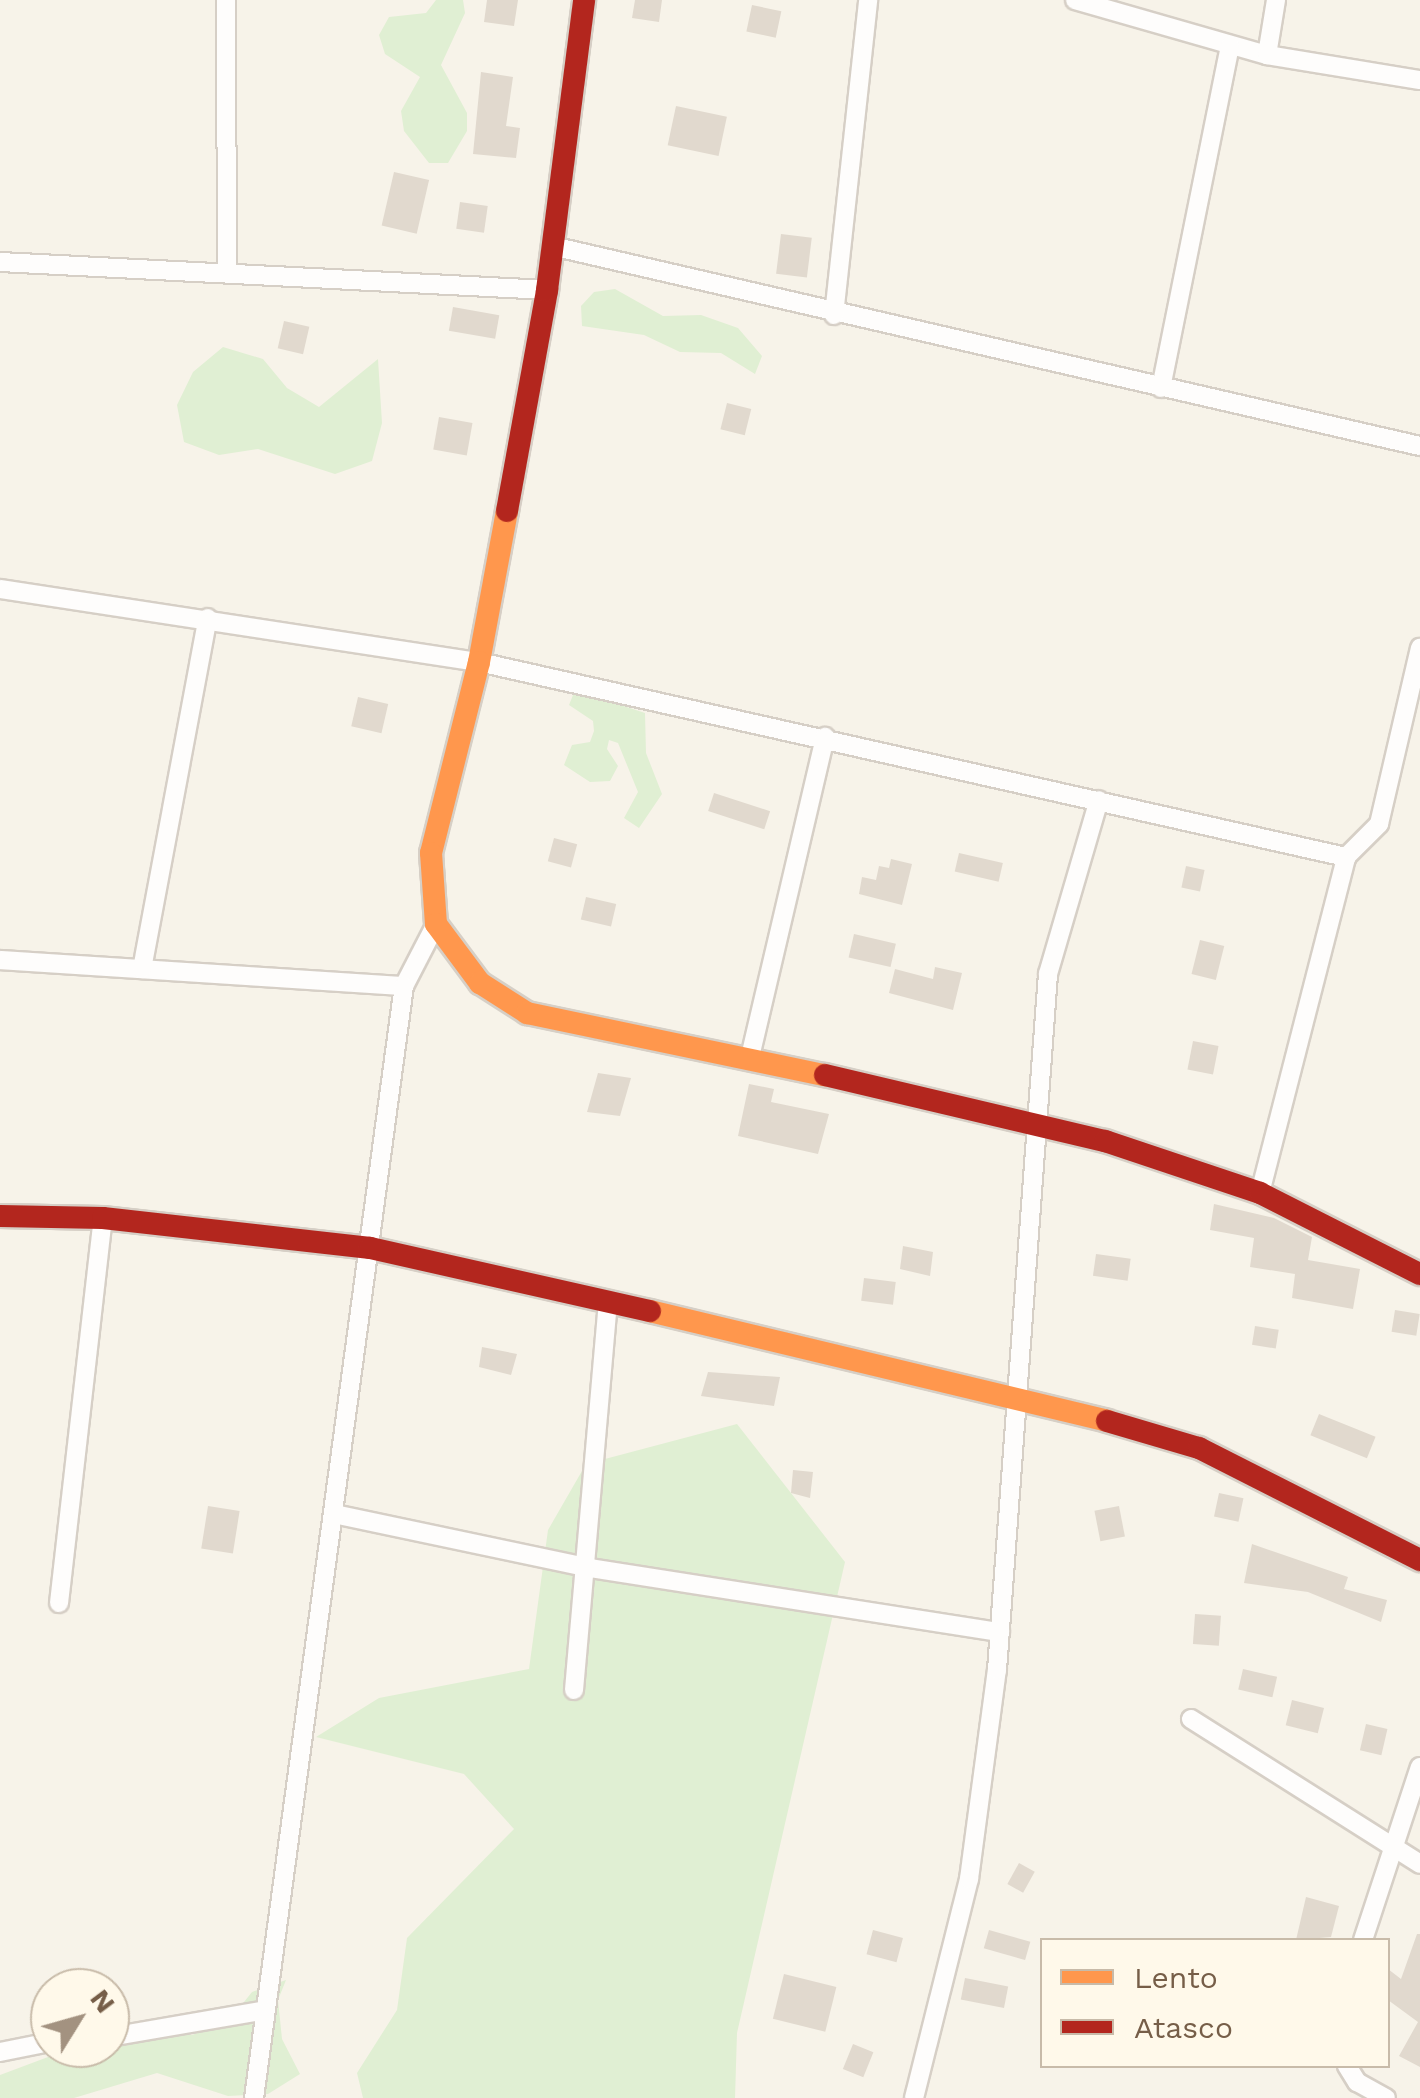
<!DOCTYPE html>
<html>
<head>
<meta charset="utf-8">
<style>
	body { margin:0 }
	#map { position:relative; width:1420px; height:2098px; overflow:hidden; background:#f7f3e9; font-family:"Work Sans",sans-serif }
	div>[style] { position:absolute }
	.green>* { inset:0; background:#e0efd3 }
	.building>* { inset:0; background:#e1d9ce; transform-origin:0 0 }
	.roads { filter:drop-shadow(2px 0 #d6cfc6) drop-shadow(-2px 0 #d6cfc6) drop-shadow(0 2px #d6cfc6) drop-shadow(0 -2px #d6cfc6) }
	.street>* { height:18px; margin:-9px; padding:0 9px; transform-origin:9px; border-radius:9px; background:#fefdfc }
	.slow>* { height:22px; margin:-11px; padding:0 11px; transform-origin:11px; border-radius:11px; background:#ff974d }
	.jam>* { height:22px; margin:-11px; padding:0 11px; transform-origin:11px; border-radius:11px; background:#b3261e }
	span { translate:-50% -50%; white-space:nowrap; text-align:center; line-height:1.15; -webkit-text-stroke:9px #fff9ea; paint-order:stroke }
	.legend { position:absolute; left:1040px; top:1938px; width:350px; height:130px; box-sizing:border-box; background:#fff9ea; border:2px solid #c8bba9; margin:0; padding:12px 18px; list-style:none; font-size:30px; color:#765e48 }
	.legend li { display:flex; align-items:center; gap:20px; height:50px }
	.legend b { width:50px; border:2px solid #c8bba9 }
	.north { position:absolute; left:30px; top:1968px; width:100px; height:100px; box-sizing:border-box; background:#fff9ea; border:2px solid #c8bba9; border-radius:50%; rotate:53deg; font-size:28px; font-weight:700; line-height:40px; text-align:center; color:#765e48 }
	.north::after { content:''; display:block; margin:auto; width:35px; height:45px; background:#a39280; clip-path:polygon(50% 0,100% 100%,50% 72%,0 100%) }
</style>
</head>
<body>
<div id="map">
	<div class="green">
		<i style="clip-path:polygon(436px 0,463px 0,465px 13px,441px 65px,467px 113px,467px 131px,448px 163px,429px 163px,404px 131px,401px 111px,420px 77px,385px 54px,379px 35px,389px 17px,426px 13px)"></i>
		<i style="clip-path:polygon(615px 289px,663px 316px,701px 315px,738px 328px,762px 356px,755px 374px,721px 353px,680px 352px,644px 335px,582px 326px,581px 306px,594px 292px)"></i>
		<i style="clip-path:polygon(223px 347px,263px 359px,287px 388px,319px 407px,378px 359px,382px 423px,372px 461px,335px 474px,258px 449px,219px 455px,184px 442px,177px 405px,193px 372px)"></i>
		<i style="clip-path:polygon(575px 690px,645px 713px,646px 753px,662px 794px,639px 828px,624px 818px,638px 792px,618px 743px,609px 740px,607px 749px,618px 766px,610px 781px,590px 782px,564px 765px,572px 745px,590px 742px,594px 731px,593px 721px,569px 705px)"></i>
		<i style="clip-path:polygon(737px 1424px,845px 1562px,737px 2033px,735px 2098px,363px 2098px,357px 2073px,397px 2010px,407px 1938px,514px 1829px,464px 1774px,316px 1737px,379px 1698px,529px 1669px,548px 1530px,586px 1464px)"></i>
		<i style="clip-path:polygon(286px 1980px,278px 2000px,282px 2039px,300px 2074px,268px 2094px,228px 2096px,157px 2073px,74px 2098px,0 2098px,0 2075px,72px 2048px,110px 2048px,110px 2034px,154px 2028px,192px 2035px,228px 2022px,252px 1992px)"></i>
	</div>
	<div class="building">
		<i style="clip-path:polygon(487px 0,518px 0,514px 26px,484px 22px)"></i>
		<i style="clip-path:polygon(635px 0,662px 0,659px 22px,632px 18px)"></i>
		<i style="left:752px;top:5px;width:30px;height:27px;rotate:12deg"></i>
		<i style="clip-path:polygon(481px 72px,513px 77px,506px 126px,520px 128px,516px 158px,473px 154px)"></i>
		<i style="left:676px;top:106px;width:52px;height:40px;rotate:12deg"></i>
		<i style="left:394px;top:172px;width:36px;height:55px;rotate:13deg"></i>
		<i style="left:460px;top:202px;width:28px;height:27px;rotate:8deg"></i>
		<i style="left:781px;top:234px;width:31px;height:40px;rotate:7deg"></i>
		<i style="left:453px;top:307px;width:47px;height:24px;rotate:10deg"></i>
		<i style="left:284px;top:321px;width:26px;height:28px;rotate:13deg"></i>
		<i style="left:727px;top:403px;width:25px;height:27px;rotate:14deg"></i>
		<i style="left:439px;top:417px;width:34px;height:33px;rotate:10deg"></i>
		<i style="left:358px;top:697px;width:31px;height:30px;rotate:13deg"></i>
		<i style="left:714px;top:793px;width:59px;height:19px;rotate:18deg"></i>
		<i style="left:554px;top:838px;width:24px;height:24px;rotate:15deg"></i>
		<i style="left:959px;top:853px;width:45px;height:19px;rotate:13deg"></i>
		<i style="clip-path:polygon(891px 859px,912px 864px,902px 905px,859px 894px,862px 877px,876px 880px,879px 866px,889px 868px)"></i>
		<i style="left:1186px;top:866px;width:19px;height:22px;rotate:12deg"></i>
		<i style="left:586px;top:897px;width:31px;height:23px;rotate:13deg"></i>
		<i style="left:854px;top:934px;width:43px;height:24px;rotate:13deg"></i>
		<i style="left:1200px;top:940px;width:25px;height:35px;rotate:14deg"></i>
		<i style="clip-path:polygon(935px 967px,962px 973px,953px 1010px,889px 993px,895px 969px,933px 979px)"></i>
		<i style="left:1193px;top:1041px;width:26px;height:29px;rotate:11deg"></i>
		<i style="clip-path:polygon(598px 1073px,631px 1078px,620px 1116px,587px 1112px)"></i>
		<i style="clip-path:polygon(749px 1084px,774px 1089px,771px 1102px,829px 1114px,818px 1154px,738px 1136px)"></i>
		<i style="clip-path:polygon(1214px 1204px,1274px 1218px,1312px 1237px,1308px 1260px,1360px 1269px,1353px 1309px,1292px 1298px,1295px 1274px,1250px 1267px,1254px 1238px,1210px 1230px)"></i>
		<i style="clip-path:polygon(903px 1246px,933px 1252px,930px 1276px,900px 1269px)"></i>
		<i style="left:1096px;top:1254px;width:35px;height:22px;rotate:8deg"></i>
		<i style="left:864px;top:1278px;width:32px;height:23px;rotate:7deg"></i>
		<i style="left:1395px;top:1310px;width:25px;height:22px;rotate:9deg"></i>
		<i style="left:1255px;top:1326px;width:24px;height:19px;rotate:9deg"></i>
		<i style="clip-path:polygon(482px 1347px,517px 1354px,511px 1375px,479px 1367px)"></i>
		<i style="clip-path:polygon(708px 1372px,780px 1377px,774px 1406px,701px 1396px)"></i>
		<i style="left:1319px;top:1414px;width:61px;height:23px;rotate:22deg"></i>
		<i style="clip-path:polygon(793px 1470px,813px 1472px,810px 1498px,791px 1493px)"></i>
		<i style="left:1219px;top:1493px;width:25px;height:24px;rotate:12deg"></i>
		<i style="left:208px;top:1506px;width:32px;height:43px;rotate:9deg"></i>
		<i style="left:1119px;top:1506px;width:31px;height:25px;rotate:79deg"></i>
		<i style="clip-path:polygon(1252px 1544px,1348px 1577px,1344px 1589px,1387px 1600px,1381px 1622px,1308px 1592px,1244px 1583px)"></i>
		<i style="left:1195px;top:1614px;width:26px;height:30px;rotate:4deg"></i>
		<i style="left:1243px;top:1669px;width:35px;height:21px;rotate:13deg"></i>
		<i style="left:1292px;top:1700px;width:33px;height:26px;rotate:14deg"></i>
		<i style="left:1366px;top:1724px;width:22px;height:27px;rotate:13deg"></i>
		<i style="left:1019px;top:1863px;width:18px;height:24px;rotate:29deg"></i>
		<i style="clip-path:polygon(1306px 1897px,1339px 1906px,1331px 1937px,1296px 1940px)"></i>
		<i style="left:873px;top:1930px;width:31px;height:25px;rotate:15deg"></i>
		<i style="left:989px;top:1930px;width:43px;height:19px;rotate:16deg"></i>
		<i style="clip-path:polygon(1417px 1934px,1420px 1934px,1420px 2067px,1399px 2056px,1418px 2022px,1388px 2000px,1388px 1969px,1401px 1979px)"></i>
		<i style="left:784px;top:1974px;width:54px;height:46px;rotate:14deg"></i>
		<i style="left:965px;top:1978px;width:44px;height:22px;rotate:11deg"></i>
		<i style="left:853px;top:2044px;width:22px;height:27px;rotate:22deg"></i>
	</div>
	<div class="roads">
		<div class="street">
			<i style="left:226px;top:0;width:272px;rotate:89.8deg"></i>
			<i style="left:1075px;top:0;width:200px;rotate:16deg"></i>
			<i style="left:1267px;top:55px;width:155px;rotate:9.3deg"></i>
			<i style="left:1267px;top:55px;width:56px;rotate:-80.7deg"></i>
			<i style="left:552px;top:246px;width:891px;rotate:12.98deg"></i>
			<i style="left:0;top:262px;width:548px;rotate:2.93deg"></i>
			<i style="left:834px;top:315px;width:317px;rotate:-83.8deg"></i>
			<i style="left:1161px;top:388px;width:349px;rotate:-78.6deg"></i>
			<i style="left:0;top:589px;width:485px;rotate:8.7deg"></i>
			<i style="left:479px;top:662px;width:889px;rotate:12.68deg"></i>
			<i style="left:0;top:960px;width:405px;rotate:3.7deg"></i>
			<i style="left:404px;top:986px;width:70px;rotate:-62.7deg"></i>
			<i style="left:142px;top:969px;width:357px;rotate:-79.4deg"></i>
			<i style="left:750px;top:1057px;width:329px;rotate:-76.8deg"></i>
			<i style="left:1260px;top:1193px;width:347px;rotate:-75.6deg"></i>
			<i style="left:1346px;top:857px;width:47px;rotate:-45deg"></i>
			<i style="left:1379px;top:824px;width:181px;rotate:-76.9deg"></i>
			<i style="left:334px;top:1514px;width:262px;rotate:11.9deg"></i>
			<i style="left:590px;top:1568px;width:415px;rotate:8.9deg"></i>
			<i style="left:59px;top:1603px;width:388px;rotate:-83.5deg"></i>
			<i style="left:574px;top:1690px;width:389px;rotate:-85deg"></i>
			<i style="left:1191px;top:1719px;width:271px;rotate:32.3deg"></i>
			<i style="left:1363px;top:1940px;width:182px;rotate:-71.8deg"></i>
			<i style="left:110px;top:2037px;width:158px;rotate:-9.8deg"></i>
			<i style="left:0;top:2052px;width:51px;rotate:-11.3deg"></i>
			<i style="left:1347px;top:2066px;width:19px;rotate:58deg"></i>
			<i style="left:1357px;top:2082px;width:33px;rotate:29deg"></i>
			<i style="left:254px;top:2098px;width:1122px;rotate:-82.32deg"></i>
			<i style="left:914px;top:2098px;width:226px;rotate:-75.9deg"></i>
			<i style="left:969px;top:1879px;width:211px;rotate:-82.4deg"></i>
			<i style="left:997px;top:1670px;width:698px;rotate:-85.81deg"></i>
			<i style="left:1048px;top:974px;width:181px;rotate:-73.7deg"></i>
		</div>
		<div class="slow">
			<i style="left:507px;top:511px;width:154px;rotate:100.5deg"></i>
			<i style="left:479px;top:662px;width:197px;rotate:104.1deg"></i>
			<i style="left:431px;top:853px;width:71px;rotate:86deg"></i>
			<i style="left:436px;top:924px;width:74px;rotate:53.3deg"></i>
			<i style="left:480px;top:983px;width:56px;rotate:32.6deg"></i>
			<i style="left:527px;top:1013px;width:304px;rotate:11.8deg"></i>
			<i style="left:650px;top:1311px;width:470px;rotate:13.5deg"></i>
		</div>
		<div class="jam">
			<i style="left:507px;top:511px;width:225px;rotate:-79.7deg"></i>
			<i style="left:547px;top:290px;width:292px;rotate:-82.7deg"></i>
			<i style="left:825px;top:1075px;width:288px;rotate:13.3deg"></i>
			<i style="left:1105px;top:1141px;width:163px;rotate:18.5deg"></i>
			<i style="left:1260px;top:1193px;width:179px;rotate:26.9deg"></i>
			<i style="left:0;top:1216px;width:103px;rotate:1.1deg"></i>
			<i style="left:103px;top:1218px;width:269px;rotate:6.4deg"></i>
			<i style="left:370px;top:1248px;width:287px;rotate:12.7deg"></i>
			<i style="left:1107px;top:1421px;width:96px;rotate:16.4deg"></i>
			<i style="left:1199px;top:1448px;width:248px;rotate:26.9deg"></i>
		</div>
	</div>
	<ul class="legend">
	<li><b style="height:12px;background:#ff974d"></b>Lento</li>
	<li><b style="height:12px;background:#b3261e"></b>Atasco</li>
	</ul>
	<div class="north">N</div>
</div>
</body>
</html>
